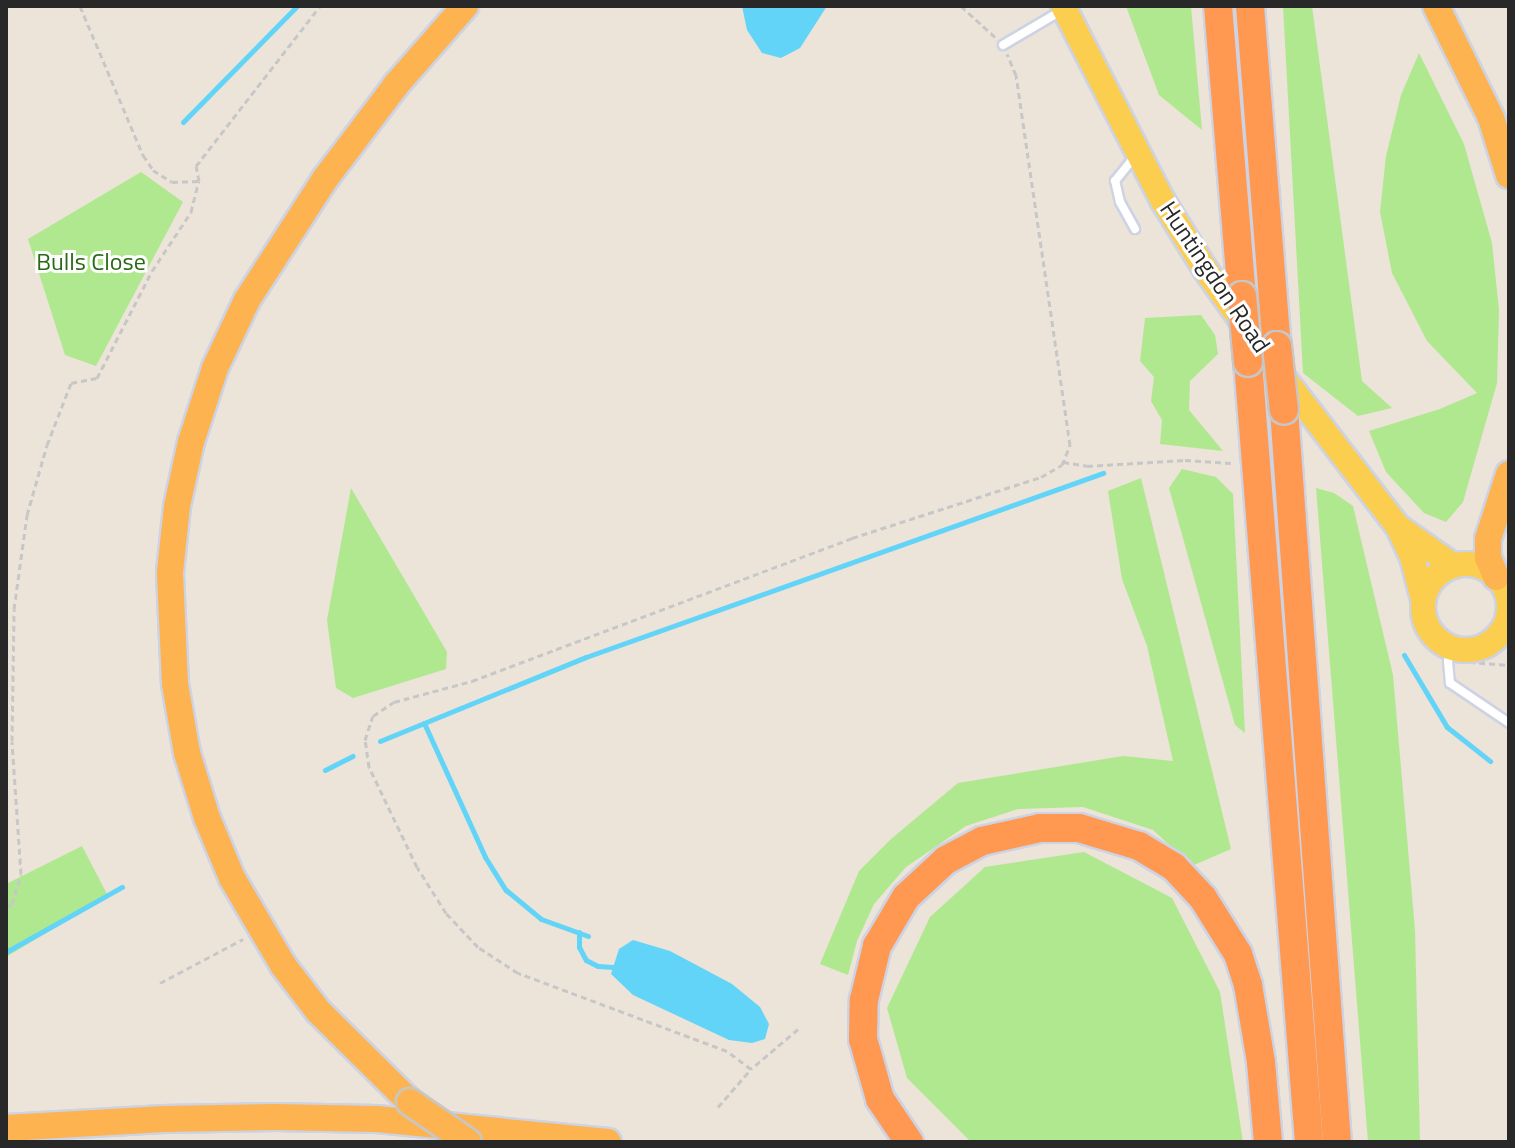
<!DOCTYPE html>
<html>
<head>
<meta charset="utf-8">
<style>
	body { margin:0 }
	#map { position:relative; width:1515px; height:1148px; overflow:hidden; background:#ece3d9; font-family:"Titillium Web",sans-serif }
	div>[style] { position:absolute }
	.green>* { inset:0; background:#b0e890 }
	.water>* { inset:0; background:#62d4f7 }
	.stream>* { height:5px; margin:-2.5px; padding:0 2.5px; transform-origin:2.5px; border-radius:2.5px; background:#62d4f7 }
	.path>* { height:3px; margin-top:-1.5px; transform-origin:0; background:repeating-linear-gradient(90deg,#c7c7c7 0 6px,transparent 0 10px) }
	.roads { filter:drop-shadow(2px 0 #ced3e3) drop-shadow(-2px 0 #ced3e3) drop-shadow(0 2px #ced3e3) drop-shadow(0 -2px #ced3e3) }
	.service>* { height:8px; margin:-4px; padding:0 4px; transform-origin:4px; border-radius:4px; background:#fff }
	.primary>* { height:24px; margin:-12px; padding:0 12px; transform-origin:12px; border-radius:12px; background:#fbce4f }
	.primary>.ring { margin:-12px; padding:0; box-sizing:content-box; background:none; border:24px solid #fbce4f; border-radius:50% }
	.trunk>* { height:26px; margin:-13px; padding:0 13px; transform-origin:13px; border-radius:13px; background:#fdb350 }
	.motorway>* { height:28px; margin:-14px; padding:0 14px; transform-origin:14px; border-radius:14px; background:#ff9851 }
	.bridges { filter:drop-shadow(2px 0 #c7c7c7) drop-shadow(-2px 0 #c7c7c7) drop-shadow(0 2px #c7c7c7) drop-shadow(0 -2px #c7c7c7) }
	.trunk-bridge>* { height:26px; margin:-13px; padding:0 13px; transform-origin:13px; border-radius:13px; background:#fdb350 }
	.motorway-bridge>* { height:28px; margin:-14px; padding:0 14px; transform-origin:14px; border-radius:14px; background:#ff9851 }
	span { translate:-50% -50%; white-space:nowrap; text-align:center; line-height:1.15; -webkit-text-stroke:6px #fff; paint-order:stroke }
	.park-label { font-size:24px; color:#286a14 }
	.street-label { font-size:24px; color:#282828 }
	.frame { position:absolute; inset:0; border:8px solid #282828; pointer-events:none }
</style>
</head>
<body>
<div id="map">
	<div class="green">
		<i style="clip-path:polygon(1126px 6px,1191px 6px,1202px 130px,1159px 95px)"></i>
		<i style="clip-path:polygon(1283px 6px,1312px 6px,1362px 381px,1392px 408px,1358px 416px,1303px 373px)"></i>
		<i style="clip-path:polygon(1419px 53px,1464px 144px,1492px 243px,1499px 310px,1497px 383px,1463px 502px,1446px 522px,1424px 513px,1386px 472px,1369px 431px,1440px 409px,1477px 393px,1427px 341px,1392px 273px,1380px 212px,1386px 156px,1401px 95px)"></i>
		<i style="clip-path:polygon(141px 172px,183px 202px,96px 366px,65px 355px,28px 239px)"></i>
		<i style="clip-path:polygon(1201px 315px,1215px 335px,1218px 354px,1190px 381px,1189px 410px,1223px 451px,1160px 444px,1162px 420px,1151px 401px,1154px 377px,1140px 361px,1145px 318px)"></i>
		<i style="clip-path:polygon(1182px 469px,1216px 477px,1233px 494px,1245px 733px,1235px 725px,1169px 488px)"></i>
		<i style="clip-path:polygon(1141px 478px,1231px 849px,1192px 866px,1153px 830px,1083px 807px,1018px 809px,966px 826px,906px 867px,874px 904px,857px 941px,848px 975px,820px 964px,859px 871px,891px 839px,958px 783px,1123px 756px,1173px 761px,1147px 646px,1122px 579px,1108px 491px)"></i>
		<i style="clip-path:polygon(351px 488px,447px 652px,446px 669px,353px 698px,336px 688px,327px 620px)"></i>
		<i style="clip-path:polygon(1316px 488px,1334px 493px,1353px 506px,1393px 675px,1415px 930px,1420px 1142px,1368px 1142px)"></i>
		<i style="clip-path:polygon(82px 846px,108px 896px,6px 957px,6px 884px)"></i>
		<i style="clip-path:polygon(1084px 852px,1172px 898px,1220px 992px,1243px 1142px,971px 1142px,907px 1078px,887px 1008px,930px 917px,985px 867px)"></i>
	</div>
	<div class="water">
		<i style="clip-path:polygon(742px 6px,827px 6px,800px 48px,781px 58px,762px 53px,747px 30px)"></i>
		<i style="clip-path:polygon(633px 940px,670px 951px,732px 984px,760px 1007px,769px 1024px,765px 1039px,752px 1043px,729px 1040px,633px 995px,611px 974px,619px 949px)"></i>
	</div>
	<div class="stream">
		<i style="left:183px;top:122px;width:163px;rotate:-45.5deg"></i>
		<i style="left:1404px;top:655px;width:84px;rotate:59.2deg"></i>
		<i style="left:1447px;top:727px;width:55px;rotate:38.3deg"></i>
		<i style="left:424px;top:723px;width:147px;rotate:65.5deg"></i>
		<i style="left:485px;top:857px;width:39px;rotate:58deg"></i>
		<i style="left:506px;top:890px;width:45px;rotate:39.6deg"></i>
		<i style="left:541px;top:919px;width:50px;rotate:19.9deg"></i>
		<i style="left:380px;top:741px;width:222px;rotate:-22.2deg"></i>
		<i style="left:586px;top:657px;width:549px;rotate:-19.59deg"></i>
		<i style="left:325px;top:770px;width:31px;rotate:-27deg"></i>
		<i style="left:579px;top:932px;width:15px;rotate:90deg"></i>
		<i style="left:579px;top:947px;width:15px;rotate:62deg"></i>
		<i style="left:586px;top:960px;width:13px;rotate:27deg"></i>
		<i style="left:598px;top:966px;width:15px;rotate:4deg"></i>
		<i style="left:6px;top:952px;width:133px;rotate:-29.3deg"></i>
	</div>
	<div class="path">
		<i style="left:80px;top:6px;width:162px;rotate:67.1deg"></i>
		<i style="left:143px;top:155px;width:18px;rotate:56deg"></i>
		<i style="left:153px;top:170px;width:22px;rotate:32deg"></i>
		<i style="left:172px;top:182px;width:27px;rotate:-2deg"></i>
		<i style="left:961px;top:6px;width:47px;rotate:42.4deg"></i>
		<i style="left:1063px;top:462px;width:24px;rotate:9deg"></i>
		<i style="left:1087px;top:466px;width:98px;rotate:-3.5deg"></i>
		<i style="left:1185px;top:460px;width:46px;rotate:3.7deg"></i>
		<i style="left:1411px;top:616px;width:19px;rotate:72deg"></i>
		<i style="left:1417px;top:634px;width:29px;rotate:46deg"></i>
		<i style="left:1459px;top:661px;width:50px;rotate:4.6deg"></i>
		<i style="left:6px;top:907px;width:7px;rotate:-27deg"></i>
		<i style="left:12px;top:904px;width:31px;rotate:-73deg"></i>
		<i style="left:21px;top:874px;width:133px;rotate:-93.9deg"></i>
		<i style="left:12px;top:741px;width:132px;rotate:-89.1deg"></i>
		<i style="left:14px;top:609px;width:95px;rotate:-82.1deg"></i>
		<i style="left:27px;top:515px;width:73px;rotate:-74.1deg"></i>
		<i style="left:47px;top:445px;width:66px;rotate:-68.8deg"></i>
		<i style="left:71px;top:383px;width:26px;rotate:-11deg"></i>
		<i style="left:97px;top:378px;width:120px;rotate:-62.8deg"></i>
		<i style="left:152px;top:271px;width:71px;rotate:-56.5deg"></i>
		<i style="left:191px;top:212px;width:32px;rotate:-76deg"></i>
		<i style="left:199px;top:181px;width:15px;rotate:-101deg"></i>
		<i style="left:196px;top:166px;width:202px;rotate:-52.2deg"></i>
		<i style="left:160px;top:983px;width:94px;rotate:-27.9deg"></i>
		<i style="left:798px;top:1029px;width:62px;rotate:139.6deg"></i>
		<i style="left:751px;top:1069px;width:30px;rotate:-143deg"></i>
		<i style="left:727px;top:1051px;width:223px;rotate:-159.5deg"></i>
		<i style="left:518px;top:973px;width:48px;rotate:-147deg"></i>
		<i style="left:478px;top:947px;width:47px;rotate:-133.3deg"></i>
		<i style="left:446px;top:913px;width:54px;rotate:-122.2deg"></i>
		<i style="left:417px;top:867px;width:111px;rotate:-115.6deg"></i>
		<i style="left:369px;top:767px;width:27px;rotate:-98deg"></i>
		<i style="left:365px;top:740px;width:25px;rotate:-72deg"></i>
		<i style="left:373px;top:716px;width:25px;rotate:-34deg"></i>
		<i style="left:394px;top:702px;width:81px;rotate:-15.1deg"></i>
		<i style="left:472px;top:681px;width:406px;rotate:-20.6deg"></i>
		<i style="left:852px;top:538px;width:199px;rotate:-17.9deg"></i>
		<i style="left:1041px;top:477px;width:24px;rotate:-30deg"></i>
		<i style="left:1062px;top:465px;width:22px;rotate:-68deg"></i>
		<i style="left:1070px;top:445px;width:374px;rotate:-98.3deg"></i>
		<i style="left:1016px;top:75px;width:23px;rotate:-113deg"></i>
		<i style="left:718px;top:1107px;width:50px;rotate:-49deg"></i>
	</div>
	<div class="roads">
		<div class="service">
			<i style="left:1003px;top:45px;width:67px;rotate:-30.4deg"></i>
			<i style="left:1135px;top:229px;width:31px;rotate:-119deg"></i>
			<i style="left:1120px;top:202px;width:22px;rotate:-103deg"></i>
			<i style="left:1115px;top:181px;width:35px;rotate:-51deg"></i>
			<i style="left:1452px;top:649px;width:13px;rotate:108deg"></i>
			<i style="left:1448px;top:661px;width:22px;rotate:85deg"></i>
			<i style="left:1450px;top:683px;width:71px;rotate:34.1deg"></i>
		</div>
		<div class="primary">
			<i style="left:1063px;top:6px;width:219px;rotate:62.9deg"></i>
			<i style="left:1163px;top:201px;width:80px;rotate:58.3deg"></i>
			<i style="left:1205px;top:269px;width:100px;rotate:54.7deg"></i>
			<i style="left:1263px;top:351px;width:222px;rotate:52.5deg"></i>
			<i style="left:1398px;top:527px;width:33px;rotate:65deg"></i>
			<i style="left:1412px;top:557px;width:43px;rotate:75.3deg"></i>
			<i style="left:1400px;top:528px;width:66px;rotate:35.1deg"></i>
			<i class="ring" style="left:1423px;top:564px;width:62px;height:62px"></i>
		</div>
		<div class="trunk">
			<i style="left:1436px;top:6px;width:125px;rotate:63.8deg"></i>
			<i style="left:1491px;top:118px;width:60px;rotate:72.5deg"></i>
			<i style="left:1496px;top:577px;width:22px;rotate:-112deg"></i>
			<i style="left:1488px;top:557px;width:18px;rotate:-90deg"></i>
			<i style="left:1488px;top:539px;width:68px;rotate:-72.1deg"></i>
			<i style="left:410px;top:1102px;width:129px;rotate:-135.3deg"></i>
			<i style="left:318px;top:1011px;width:58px;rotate:-127.3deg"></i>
			<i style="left:283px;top:965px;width:101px;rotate:-120.4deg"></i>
			<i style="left:232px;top:878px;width:65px;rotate:-112.6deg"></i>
			<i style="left:207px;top:818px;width:68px;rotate:-107.1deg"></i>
			<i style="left:187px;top:753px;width:70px;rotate:-99.9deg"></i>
			<i style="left:175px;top:684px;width:112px;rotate:-92.6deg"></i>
			<i style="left:170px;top:572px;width:66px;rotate:-83.9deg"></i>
			<i style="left:177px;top:506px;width:66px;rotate:-77.7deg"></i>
			<i style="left:191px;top:442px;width:78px;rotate:-72deg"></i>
			<i style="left:215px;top:368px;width:75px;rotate:-64.8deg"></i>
			<i style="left:247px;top:300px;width:144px;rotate:-57.2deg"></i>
			<i style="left:325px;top:179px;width:118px;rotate:-52.9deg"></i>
			<i style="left:396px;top:85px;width:105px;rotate:-48.9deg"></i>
			<i style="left:6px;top:1128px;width:158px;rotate:-3.3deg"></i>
			<i style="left:164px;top:1119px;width:111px;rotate:-1deg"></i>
			<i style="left:275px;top:1117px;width:102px;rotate:1.1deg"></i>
			<i style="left:377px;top:1119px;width:232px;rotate:5.7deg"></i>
		</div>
		<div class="motorway">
			<i style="left:1218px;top:6px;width:291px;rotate:85.3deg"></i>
			<i style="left:1250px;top:6px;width:341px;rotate:85.5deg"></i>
			<i style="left:1248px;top:362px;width:782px;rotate:85.53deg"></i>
			<i style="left:1284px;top:410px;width:734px;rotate:85.86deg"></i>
			<i style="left:909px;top:1142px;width:52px;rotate:-124deg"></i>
			<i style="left:880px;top:1099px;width:62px;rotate:-105.8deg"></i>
			<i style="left:863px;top:1039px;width:39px;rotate:-89deg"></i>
			<i style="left:864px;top:1000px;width:56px;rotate:-76.5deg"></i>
			<i style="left:877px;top:946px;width:57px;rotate:-59.4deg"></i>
			<i style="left:906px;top:897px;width:54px;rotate:-42.8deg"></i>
			<i style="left:946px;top:860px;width:41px;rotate:-27.8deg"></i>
			<i style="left:982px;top:841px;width:59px;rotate:-12.6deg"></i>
			<i style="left:1040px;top:828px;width:39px"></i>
			<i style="left:1079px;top:828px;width:63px;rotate:16.7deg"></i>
			<i style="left:1139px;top:846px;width:41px;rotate:31deg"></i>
			<i style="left:1174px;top:867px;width:42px;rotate:46.9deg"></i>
			<i style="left:1203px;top:898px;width:66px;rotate:58deg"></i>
			<i style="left:1238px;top:954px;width:33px;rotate:72deg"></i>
			<i style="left:1248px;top:985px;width:78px;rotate:80.4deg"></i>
			<i style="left:1261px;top:1062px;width:80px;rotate:85deg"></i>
		</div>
	</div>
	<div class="bridges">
		<div class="trunk-bridge">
			<i style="left:410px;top:1102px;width:70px;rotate:34.6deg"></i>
		</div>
		<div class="motorway-bridge">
			<i style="left:1242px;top:296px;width:66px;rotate:84.8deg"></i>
			<i style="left:1277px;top:346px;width:64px;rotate:83.8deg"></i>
		</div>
	</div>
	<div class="park-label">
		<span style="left:91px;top:262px">Bulls Close</span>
	</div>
	<div class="street-label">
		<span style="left:1215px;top:277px;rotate:56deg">Huntingdon Road</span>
	</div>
	<div class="frame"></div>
</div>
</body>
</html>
